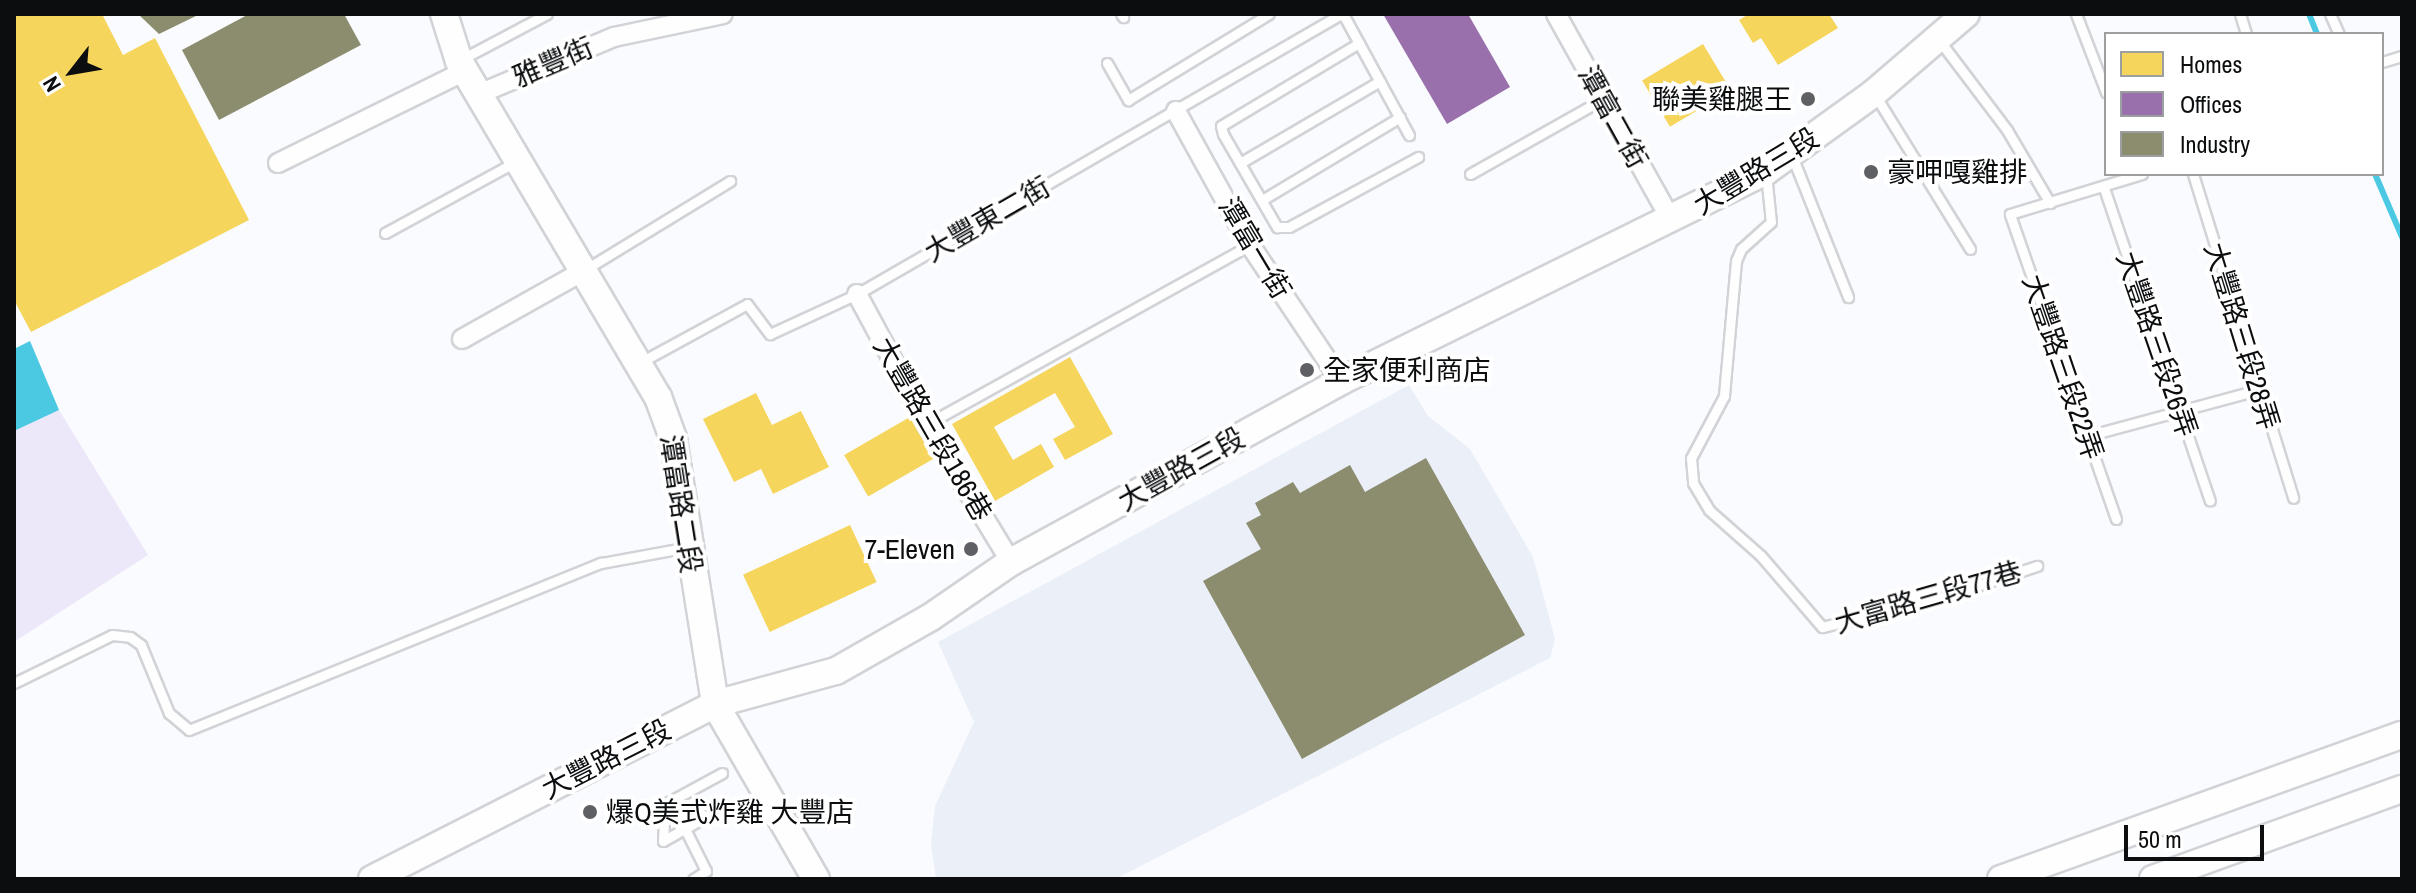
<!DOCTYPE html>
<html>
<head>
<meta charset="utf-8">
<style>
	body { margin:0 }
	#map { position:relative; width:2416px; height:893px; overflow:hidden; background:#f9fbfe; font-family:"Archivo Narrow","Noto Sans TC",sans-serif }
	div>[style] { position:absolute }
	.built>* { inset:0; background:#eaeff8 }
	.green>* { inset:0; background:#ede7fa }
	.water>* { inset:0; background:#4bc9e2 }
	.homes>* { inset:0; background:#f6d55c; transform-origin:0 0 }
	.offices>* { inset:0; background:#9970ab }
	.industry>* { inset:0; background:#8c8c6e }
	.stream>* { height:6px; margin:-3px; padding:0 3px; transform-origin:3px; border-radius:3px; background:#4bc9e2 }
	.roads { filter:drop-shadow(2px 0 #d1d3d6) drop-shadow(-2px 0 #d1d3d6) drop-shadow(0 2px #d1d3d6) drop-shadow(0 -2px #d1d3d6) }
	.lane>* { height:9px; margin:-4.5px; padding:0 4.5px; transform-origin:4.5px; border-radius:4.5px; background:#fefeff }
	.street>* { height:18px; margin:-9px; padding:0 9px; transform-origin:9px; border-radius:9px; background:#fefeff }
	.secondary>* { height:26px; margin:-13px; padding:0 13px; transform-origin:13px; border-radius:13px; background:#fefeff }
	.dots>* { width:22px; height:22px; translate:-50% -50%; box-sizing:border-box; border:4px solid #fff; border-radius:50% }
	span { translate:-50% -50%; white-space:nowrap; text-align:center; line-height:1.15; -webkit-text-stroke:8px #fff; paint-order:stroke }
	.street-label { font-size:28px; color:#0b0d0f }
	.poi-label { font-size:28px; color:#0b0d0f }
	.right { translate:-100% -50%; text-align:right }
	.left { translate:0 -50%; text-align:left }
	.frame { position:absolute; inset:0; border:16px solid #0b0d0f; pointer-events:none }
	.legend { position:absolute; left:2104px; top:32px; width:280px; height:144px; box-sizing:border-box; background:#fff; border:2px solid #9d9e9f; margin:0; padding:10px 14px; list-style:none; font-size:24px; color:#0b0d0f }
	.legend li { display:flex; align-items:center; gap:16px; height:40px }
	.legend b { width:40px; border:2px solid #9d9e9f }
	.north { position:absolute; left:32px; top:32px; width:80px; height:80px; -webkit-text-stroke:6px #fff; paint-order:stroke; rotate:239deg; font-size:22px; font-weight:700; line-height:32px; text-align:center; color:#0b0d0f }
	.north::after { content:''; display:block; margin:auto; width:28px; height:36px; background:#0b0d0f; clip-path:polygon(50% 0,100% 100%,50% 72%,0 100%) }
	.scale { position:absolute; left:2124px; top:825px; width:140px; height:36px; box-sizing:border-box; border:4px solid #0b0d0f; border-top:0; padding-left:10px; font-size:24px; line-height:28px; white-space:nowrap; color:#0b0d0f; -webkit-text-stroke:6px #fff; paint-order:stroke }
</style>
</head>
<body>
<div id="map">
	<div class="built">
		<i style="clip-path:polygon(1409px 385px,1428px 416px,1470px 449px,1533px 557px,1555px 639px,1550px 658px,1115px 879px,936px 879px,931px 844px,935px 806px,974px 722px,938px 642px)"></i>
	</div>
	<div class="green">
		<i style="clip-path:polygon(59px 410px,148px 555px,14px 642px,14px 431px)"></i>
	</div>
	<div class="water">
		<i style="clip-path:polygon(30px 341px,59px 410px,14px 431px,14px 349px)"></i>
	</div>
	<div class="homes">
		<i style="clip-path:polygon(14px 14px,102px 14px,123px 55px,155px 38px,249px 220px,31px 332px,14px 300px)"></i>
		<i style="clip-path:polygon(1749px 14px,1829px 14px,1838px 28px,1778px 65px,1761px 38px,1753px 43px,1739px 20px)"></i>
		<i style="left:1703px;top:44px;width:54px;height:71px;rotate:59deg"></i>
		<i style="clip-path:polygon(1070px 357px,1113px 434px,1065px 460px,1053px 439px,1075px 427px,1055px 393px,994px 427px,1013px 460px,1041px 444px,1054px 467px,995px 501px,952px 424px)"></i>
		<i style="clip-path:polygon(756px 393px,772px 425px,801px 411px,829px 467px,773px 494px,761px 469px,734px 482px,703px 419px)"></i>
		<i style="left:910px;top:417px;width:48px;height:76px;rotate:60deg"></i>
		<i style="left:850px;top:525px;width:63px;height:118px;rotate:65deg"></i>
	</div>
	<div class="offices">
		<i style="clip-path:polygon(1383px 14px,1468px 14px,1510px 87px,1447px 124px)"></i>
	</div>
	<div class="industry">
		<i style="clip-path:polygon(138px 14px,200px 14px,159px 34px)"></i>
		<i style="clip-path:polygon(249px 14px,344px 14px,361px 45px,219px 120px,182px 50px)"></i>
		<i style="clip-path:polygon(1426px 458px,1525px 635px,1302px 759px,1203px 581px,1261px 549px,1246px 523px,1261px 515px,1255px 503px,1293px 482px,1300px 493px,1350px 465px,1365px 492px)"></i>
	</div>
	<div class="stream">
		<i style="left:2309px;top:14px;width:22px;rotate:68deg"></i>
		<i style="left:2375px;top:174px;width:69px;rotate:66.8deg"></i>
	</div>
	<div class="roads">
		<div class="lane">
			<i style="left:1121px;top:14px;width:4px;rotate:56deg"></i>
			<i style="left:1343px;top:14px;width:138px;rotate:61.4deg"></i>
			<i style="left:2076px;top:14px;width:84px;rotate:69deg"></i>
			<i style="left:2240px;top:14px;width:21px;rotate:73deg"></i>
			<i style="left:2330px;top:14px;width:22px;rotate:66deg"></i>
			<i style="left:1939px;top:40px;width:113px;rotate:52.9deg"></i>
			<i style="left:2007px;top:130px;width:85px;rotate:59.5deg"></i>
			<i style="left:1359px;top:43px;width:161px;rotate:149deg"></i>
			<i style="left:1221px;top:126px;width:8px;rotate:76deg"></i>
			<i style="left:1223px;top:134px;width:108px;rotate:59.9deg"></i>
			<i style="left:1277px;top:227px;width:12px"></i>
			<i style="left:1289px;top:227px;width:147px;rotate:-28.5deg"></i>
			<i style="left:462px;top:59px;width:96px;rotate:-27.9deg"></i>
			<i style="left:2382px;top:62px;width:21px;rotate:-17deg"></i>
			<i style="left:1107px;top:63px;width:43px;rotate:60.4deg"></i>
			<i style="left:1128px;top:100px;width:165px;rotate:-31.4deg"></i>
			<i style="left:1875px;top:95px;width:181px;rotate:58.3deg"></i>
			<i style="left:1792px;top:156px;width:152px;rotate:68.3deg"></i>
			<i style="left:1240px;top:163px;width:162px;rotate:-30.4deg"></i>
			<i style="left:1470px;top:174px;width:153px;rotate:-29.4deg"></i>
			<i style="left:1766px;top:174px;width:48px;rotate:84.1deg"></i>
			<i style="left:1771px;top:222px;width:40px;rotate:138deg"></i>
			<i style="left:1741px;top:249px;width:13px;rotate:113deg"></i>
			<i style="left:1736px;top:261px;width:136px;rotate:95.1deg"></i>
			<i style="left:1724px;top:396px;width:70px;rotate:118deg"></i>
			<i style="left:1691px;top:458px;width:25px;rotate:85deg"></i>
			<i style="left:1693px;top:483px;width:31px;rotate:59deg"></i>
			<i style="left:1709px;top:510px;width:69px;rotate:41.5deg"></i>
			<i style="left:1761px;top:556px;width:94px;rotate:49.3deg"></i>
			<i style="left:1822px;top:627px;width:112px;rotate:-13.4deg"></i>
			<i style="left:1931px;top:601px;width:112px;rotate:-18.3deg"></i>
			<i style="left:2193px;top:174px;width:339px;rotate:72.8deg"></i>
			<i style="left:2104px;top:188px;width:330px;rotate:71.3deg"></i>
			<i style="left:1262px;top:200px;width:161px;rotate:-31deg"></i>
			<i style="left:385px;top:233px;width:148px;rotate:-28.6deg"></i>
			<i style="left:586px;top:269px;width:169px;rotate:-31.4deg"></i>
			<i style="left:639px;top:363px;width:123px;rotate:-28.6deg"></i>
			<i style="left:747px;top:304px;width:38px;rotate:53deg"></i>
			<i style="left:770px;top:334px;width:96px;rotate:-24.7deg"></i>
			<i style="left:857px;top:294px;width:559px;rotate:-30.05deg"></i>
			<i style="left:927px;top:424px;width:369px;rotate:-29deg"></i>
			<i style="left:2087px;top:436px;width:177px;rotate:-15.1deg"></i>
			<i style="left:2116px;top:519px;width:323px;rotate:-109.2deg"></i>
			<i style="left:2010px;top:214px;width:138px;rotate:-16.9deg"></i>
			<i style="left:14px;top:683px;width:109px;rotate:-26.1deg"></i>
			<i style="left:112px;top:635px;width:18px;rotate:6deg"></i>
			<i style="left:130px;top:637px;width:14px;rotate:36deg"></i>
			<i style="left:141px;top:645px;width:74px;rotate:67.6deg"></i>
			<i style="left:169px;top:713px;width:26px;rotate:40deg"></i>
			<i style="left:189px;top:730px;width:445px;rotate:-22.1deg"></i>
			<i style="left:601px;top:563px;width:88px;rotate:-10.4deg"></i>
			<i style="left:685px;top:829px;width:47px;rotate:63.4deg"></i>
			<i style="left:706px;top:871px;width:15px;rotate:148deg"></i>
			<i style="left:663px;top:841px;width:37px;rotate:-87deg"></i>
			<i style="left:665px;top:804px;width:65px;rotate:-28.5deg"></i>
			<i style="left:663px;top:841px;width:73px;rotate:-29.7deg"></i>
		</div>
		<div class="street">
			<i style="left:1556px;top:14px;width:236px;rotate:60.8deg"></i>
			<i style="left:479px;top:94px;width:147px;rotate:-22.9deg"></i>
			<i style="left:614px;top:37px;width:111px;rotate:-11.9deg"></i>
			<i style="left:1176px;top:111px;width:153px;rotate:61.1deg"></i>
			<i style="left:1250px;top:245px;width:164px;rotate:56.2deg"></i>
			<i style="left:278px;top:163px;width:208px;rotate:-26.2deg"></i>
			<i style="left:857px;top:294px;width:148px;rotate:61.7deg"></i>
			<i style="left:927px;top:424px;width:162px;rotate:58.7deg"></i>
			<i style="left:462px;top:339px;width:139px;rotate:-29.3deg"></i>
		</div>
		<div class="secondary">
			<i style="left:444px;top:14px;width:49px;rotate:72.3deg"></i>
			<i style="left:459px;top:61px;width:391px;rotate:59.4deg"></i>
			<i style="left:658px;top:397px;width:44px;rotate:69.9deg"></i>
			<i style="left:673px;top:438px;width:269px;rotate:81deg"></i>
			<i style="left:715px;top:704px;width:202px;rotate:60deg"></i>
			<i style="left:372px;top:879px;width:385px;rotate:-27deg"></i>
			<i style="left:715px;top:704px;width:125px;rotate:-15.3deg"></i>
			<i style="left:836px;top:671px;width:109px;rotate:-29.6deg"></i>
			<i style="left:931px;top:617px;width:97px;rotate:-34.5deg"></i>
			<i style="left:1011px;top:562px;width:376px;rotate:-28.7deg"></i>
			<i style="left:1341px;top:381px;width:474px;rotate:-26.3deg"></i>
			<i style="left:1766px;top:171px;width:133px;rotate:-35.8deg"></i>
			<i style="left:1874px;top:93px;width:121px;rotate:-40.7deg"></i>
			<i style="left:2001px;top:879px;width:426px;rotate:-19.8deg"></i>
			<i style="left:2153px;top:879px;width:265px;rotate:-19.9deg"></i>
		</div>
	</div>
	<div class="dots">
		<i style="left:1808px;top:99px;background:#5e6063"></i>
		<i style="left:1871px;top:172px;background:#5e6063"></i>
		<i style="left:1307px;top:370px;background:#5e6063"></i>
		<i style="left:971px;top:549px;background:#5e6063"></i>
		<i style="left:590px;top:812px;background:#5e6063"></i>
	</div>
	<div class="street-label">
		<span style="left:553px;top:62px;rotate:-23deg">雅豐街</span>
		<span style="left:1613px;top:117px;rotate:61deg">潭富二街</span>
		<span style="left:1756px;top:171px;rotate:-31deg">大豐路三段</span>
		<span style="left:987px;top:219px;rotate:-30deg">大豐東二街</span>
		<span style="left:1255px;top:248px;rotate:59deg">潭富一街</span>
		<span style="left:2242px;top:336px;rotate:73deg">大豐路三段28弄</span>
		<span style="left:2157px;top:344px;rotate:71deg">大豐路三段26弄</span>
		<span style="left:2063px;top:367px;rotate:71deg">大豐路三段22弄</span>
		<span style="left:933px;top:429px;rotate:60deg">大豐路三段186巷</span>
		<span style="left:1181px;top:469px;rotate:-29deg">大豐路三段</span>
		<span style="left:681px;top:504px;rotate:81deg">潭富路二段</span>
		<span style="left:1928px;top:597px;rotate:-16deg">大富路三段77巷</span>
		<span style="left:606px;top:759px;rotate:-27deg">大豐路三段</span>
	</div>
	<div class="poi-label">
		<span class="right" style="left:1792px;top:99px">聯美雞腿王</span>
		<span class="left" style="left:1887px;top:172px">豪呷嘎雞排</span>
		<span class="left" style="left:1323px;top:370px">全家便利商店</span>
		<span class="right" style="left:955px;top:549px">7-Eleven</span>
		<span class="left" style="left:606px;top:812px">爆Q美式炸雞 大豐店</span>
	</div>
	<div class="frame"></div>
	<ul class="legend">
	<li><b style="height:22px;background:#f6d55c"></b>Homes</li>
	<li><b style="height:22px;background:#9970ab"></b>Offices</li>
	<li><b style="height:22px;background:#8c8c6e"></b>Industry</li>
	</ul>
	<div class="north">N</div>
	<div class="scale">50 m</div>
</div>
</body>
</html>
